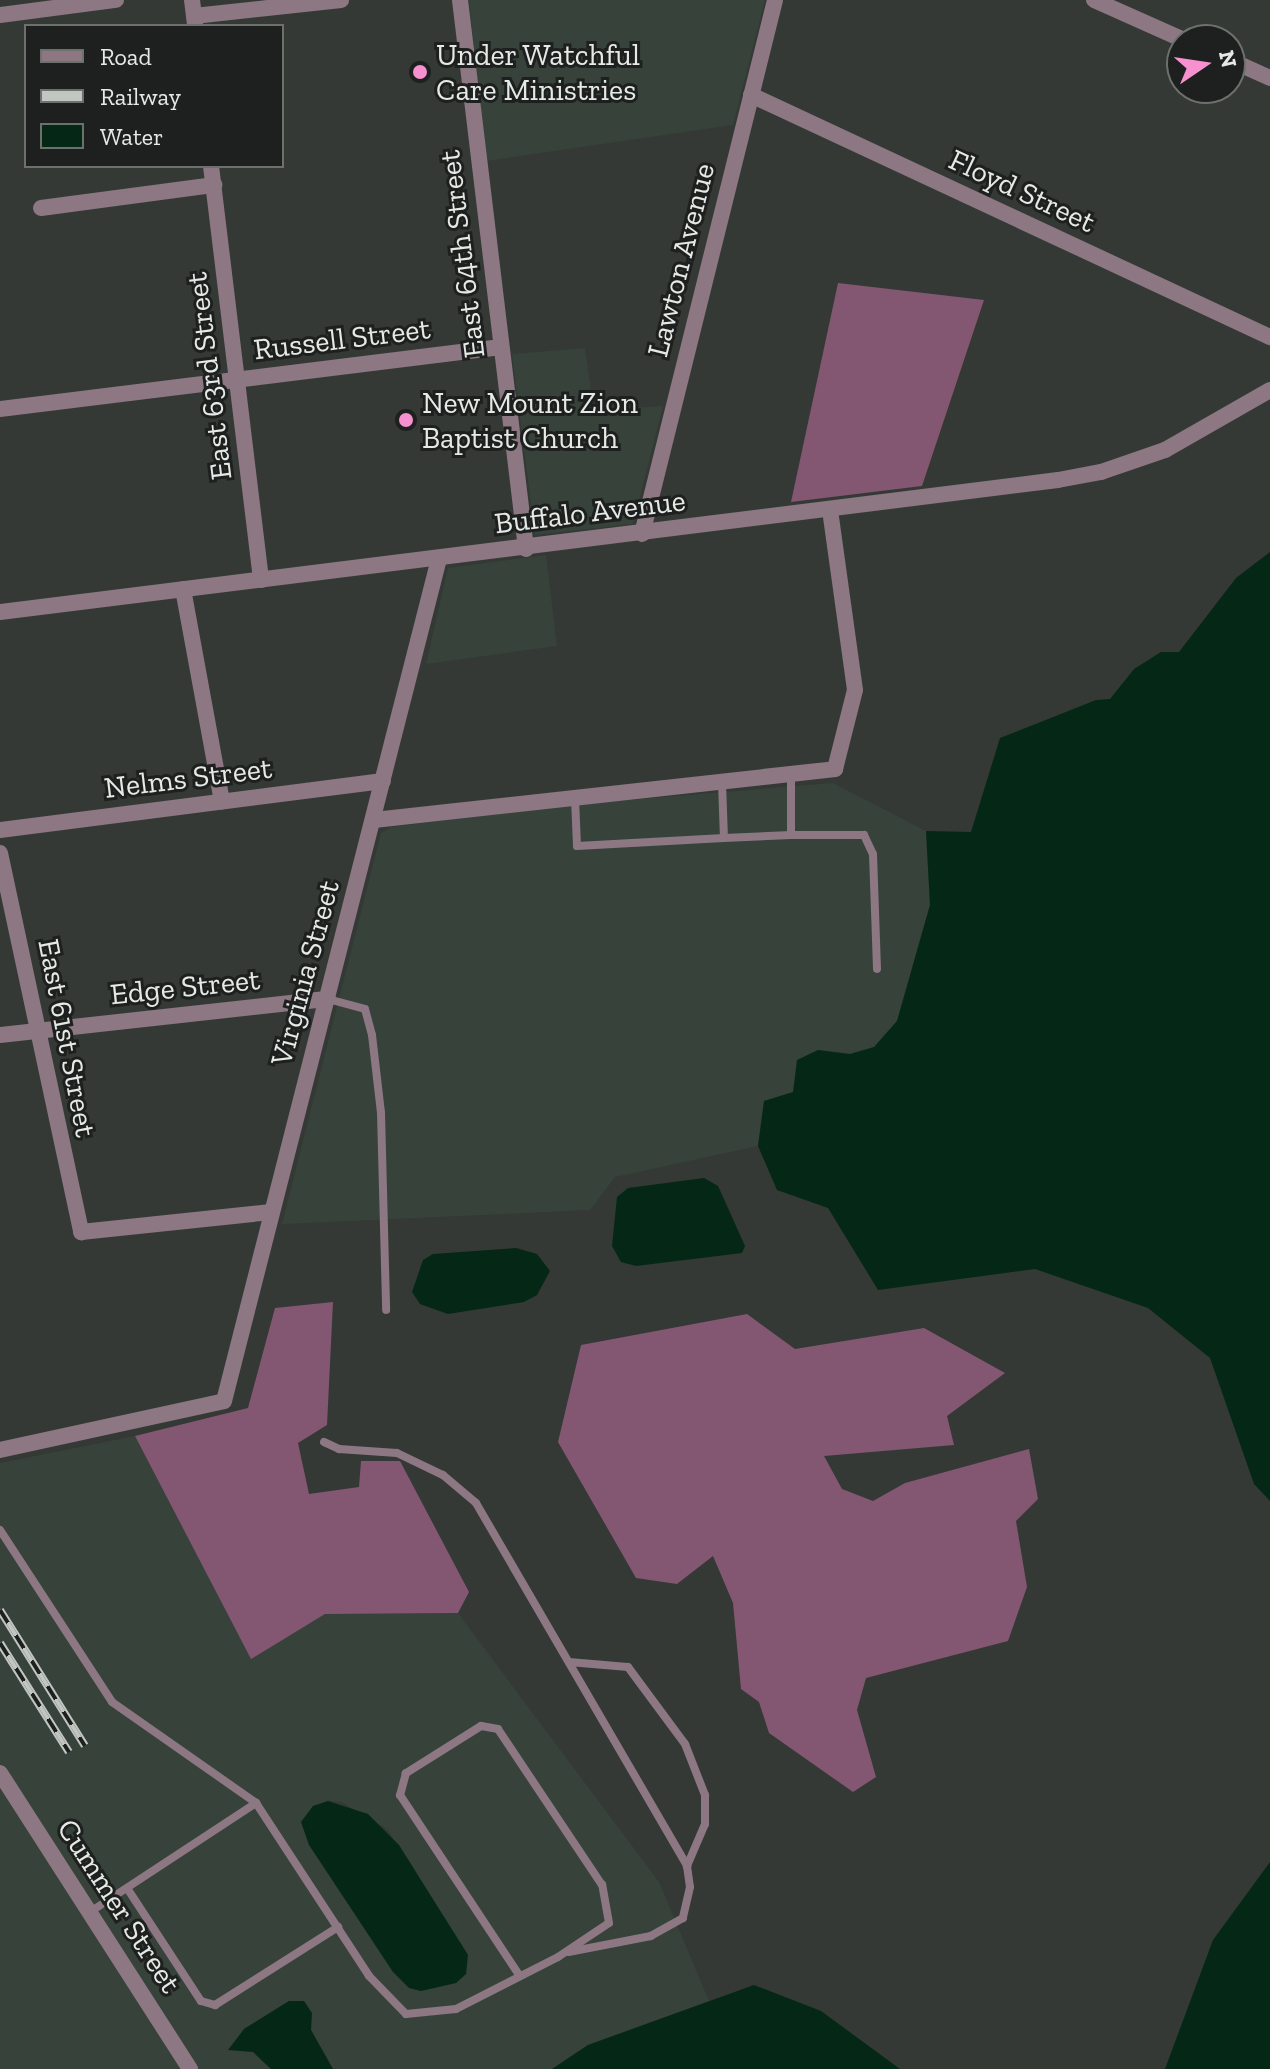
<!DOCTYPE html>
<html>
<head>
<meta charset="utf-8">
<style>
	body { margin:0 }
	#map { position:relative; width:1270px; height:2069px; overflow:hidden; background:#343935; font-family:"Zilla Slab",serif }
	div>[style] { position:absolute }
	.built>* { inset:0; background:#36423a }
	.forest>* { inset:0; background:#835771 }
	.water>* { inset:0; background:#042815 }
	.service>* { height:8px; margin:-4px; padding:0 4px; transform-origin:4px; border-radius:4px; background:#8c7783 }
	.minor>* { height:16px; margin:-8px; padding:0 8px; transform-origin:8px; border-radius:8px; background:#8c7783 }
	.tertiary>* { height:16px; margin:-8px; padding:0 8px; transform-origin:8px; border-radius:8px; background:#8c7783 }
	.rail>* { height:8px; margin-top:-4px; transform-origin:0; background:repeating-linear-gradient(90deg,#1d201e 0 15px,#c2c6c3 0 30px); box-sizing:border-box; border-block:2px solid #c2c6c3 }
	.dots>* { width:22px; height:22px; translate:-50% -50%; box-sizing:border-box; border:4px solid #1d201e; border-radius:50% }
	span { translate:-50% -50%; white-space:nowrap; text-align:center; line-height:1.15; -webkit-text-stroke:6px #1d201e; paint-order:stroke }
	.poi-label { font-size:30px; color:#e6eae7 }
	.left { translate:0 -50%; text-align:left }
	.street-label { font-size:30px; color:#e6eae7 }
	.legend { position:absolute; left:24px; top:24px; width:260px; height:144px; box-sizing:border-box; background:#1d201e; border:2px solid #6d716e; margin:0; padding:10px 14px; list-style:none; font-size:24px; color:#e6eae7 }
	.legend li { display:flex; align-items:center; gap:16px; height:40px }
	.legend b { width:40px; border:2px solid #6d716e }
	.north { position:absolute; left:1166px; top:24px; width:80px; height:80px; box-sizing:border-box; background:#1d201e; border:2px solid #6d716e; border-radius:50%; rotate:77deg; font-size:22px; font-weight:700; line-height:32px; text-align:center; color:#e6eae7 }
	.north::after { content:''; display:block; margin:auto; width:28px; height:36px; background:#f690cf; clip-path:polygon(50% 0,100% 100%,50% 72%,0 100%) }
</style>
</head>
<body>
<div id="map">
	<div class="built">
		<i style="clip-path:polygon(469px 0,765px 0,733px 125px,486px 161px)"></i>
		<i style="clip-path:polygon(585px 348px,594px 410px,663px 406px,633px 524px,535px 535px,512px 354px)"></i>
		<i style="clip-path:polygon(546px 555px,557px 646px,426px 664px,448px 568px)"></i>
		<i style="clip-path:polygon(833px 783px,926px 831px,930px 905px,897px 1021px,875px 1047px,850px 1054px,818px 1050px,793px 1092px,764px 1101px,758px 1146px,615px 1177px,590px 1210px,282px 1224px,381px 833px,391px 827px,542px 807px)"></i>
		<i style="clip-path:polygon(evenodd,135px 1436px,251px 1658px,325px 1614px,458px 1613px,659px 1882px,709px 2001px,588px 2045px,552px 2069px,333px 2069px,311px 2030px,304px 2001px,289px 2001px,244px 2029px,253px 2052px,271px 2069px,0 2069px,0 1463px,135px 1436px,329px 1801px,341px 1802px,387px 1829px,468px 1955px,313px 1806px,329px 1801px)"></i>
	</div>
	<div class="forest">
		<i style="clip-path:polygon(838px 283px,984px 300px,922px 486px,791px 502px)"></i>
		<i style="clip-path:polygon(333px 1302px,327px 1425px,298px 1443px,309px 1494px,359px 1487px,361px 1461px,400px 1461px,469px 1592px,458px 1613px,325px 1614px,251px 1659px,135px 1436px,248px 1408px,275px 1308px)"></i>
		<i style="clip-path:polygon(747px 1314px,795px 1349px,924px 1328px,1005px 1373px,947px 1416px,954px 1445px,824px 1456px,842px 1489px,873px 1501px,905px 1483px,1029px 1449px,1038px 1499px,1016px 1521px,1027px 1587px,1008px 1641px,866px 1678px,857px 1710px,876px 1777px,853px 1792px,769px 1733px,759px 1702px,741px 1689px,733px 1603px,713px 1556px,677px 1584px,636px 1578px,558px 1442px,581px 1345px)"></i>
	</div>
	<div class="water">
		<i style="clip-path:polygon(1270px 552px,1270px 1501px,1254px 1484px,1210px 1358px,1148px 1308px,1035px 1269px,878px 1290px,828px 1208px,777px 1190px,758px 1146px,764px 1101px,793px 1092px,797px 1060px,818px 1050px,850px 1054px,874px 1047px,897px 1021px,930px 905px,926px 831px,971px 832px,1000px 738px,1096px 700px,1110px 699px,1134px 669px,1161px 652px,1179px 652px,1236px 578px)"></i>
		<i style="clip-path:polygon(704px 1178px,718px 1186px,745px 1246px,742px 1253px,636px 1266px,621px 1262px,612px 1246px,617px 1197px,628px 1188px)"></i>
		<i style="clip-path:polygon(516px 1248px,537px 1254px,550px 1271px,537px 1295px,524px 1302px,448px 1314px,420px 1304px,412px 1292px,423px 1260px,433px 1254px)"></i>
		<i style="clip-path:polygon(328px 1801px,368px 1814px,399px 1845px,468px 1955px,466px 1974px,456px 1983px,421px 1991px,409px 1988px,393px 1972px,309px 1845px,301px 1822px,313px 1806px)"></i>
		<i style="clip-path:polygon(1270px 1862px,1270px 2069px,1165px 2069px,1213px 1940px)"></i>
		<i style="clip-path:polygon(754px 1985px,821px 2011px,900px 2069px,552px 2069px,588px 2045px)"></i>
		<i style="clip-path:polygon(289px 2001px,304px 2001px,312px 2013px,311px 2030px,333px 2069px,271px 2069px,253px 2052px,228px 2050px,244px 2029px)"></i>
	</div>
	<div class="service">
		<i style="left:791px;top:776px;width:59px;rotate:90deg"></i>
		<i style="left:791px;top:835px;width:73px"></i>
		<i style="left:864px;top:835px;width:21px;rotate:65deg"></i>
		<i style="left:873px;top:854px;width:115px;rotate:88deg"></i>
		<i style="left:722px;top:782px;width:56px;rotate:88deg"></i>
		<i style="left:724px;top:838px;width:67px;rotate:-2.6deg"></i>
		<i style="left:575px;top:798px;width:48px;rotate:87.6deg"></i>
		<i style="left:577px;top:846px;width:147px;rotate:-3.1deg"></i>
		<i style="left:328px;top:999px;width:38px;rotate:15deg"></i>
		<i style="left:365px;top:1009px;width:27px;rotate:75deg"></i>
		<i style="left:372px;top:1035px;width:79px;rotate:83.4deg"></i>
		<i style="left:381px;top:1113px;width:197px;rotate:88.5deg"></i>
		<i style="left:324px;top:1442px;width:17px;rotate:25deg"></i>
		<i style="left:339px;top:1449px;width:58px;rotate:3.9deg"></i>
		<i style="left:397px;top:1453px;width:51px;rotate:25.6deg"></i>
		<i style="left:443px;top:1475px;width:43px;rotate:40.3deg"></i>
		<i style="left:476px;top:1503px;width:420px;rotate:59.8deg"></i>
		<i style="left:687px;top:1866px;width:21px;rotate:82deg"></i>
		<i style="left:690px;top:1887px;width:32px;rotate:103deg"></i>
		<i style="left:683px;top:1918px;width:37px;rotate:151deg"></i>
		<i style="left:651px;top:1936px;width:84px;rotate:169deg"></i>
		<i style="left:0;top:1530px;width:205px;rotate:56.9deg"></i>
		<i style="left:112px;top:1702px;width:176px;rotate:35deg"></i>
		<i style="left:256px;top:1803px;width:207px;rotate:56.8deg"></i>
		<i style="left:369px;top:1976px;width:53px;rotate:45.8deg"></i>
		<i style="left:406px;top:2014px;width:50px;rotate:-5.7deg"></i>
		<i style="left:456px;top:2009px;width:114px;rotate:-27deg"></i>
		<i style="left:558px;top:1957px;width:61px;rotate:-33.7deg"></i>
		<i style="left:609px;top:1923px;width:39px;rotate:-100deg"></i>
		<i style="left:602px;top:1885px;width:187px;rotate:-123.7deg"></i>
		<i style="left:498px;top:1729px;width:17px;rotate:-170deg"></i>
		<i style="left:481px;top:1726px;width:89px;rotate:147.9deg"></i>
		<i style="left:406px;top:1773px;width:23px;rotate:105deg"></i>
		<i style="left:400px;top:1795px;width:217px;rotate:56.5deg"></i>
		<i style="left:569px;top:1662px;width:59px;rotate:4.8deg"></i>
		<i style="left:628px;top:1667px;width:96px;rotate:53.5deg"></i>
		<i style="left:685px;top:1744px;width:55px;rotate:68.6deg"></i>
		<i style="left:705px;top:1795px;width:29px;rotate:90deg"></i>
		<i style="left:705px;top:1824px;width:46px;rotate:113.2deg"></i>
		<i style="left:127px;top:1888px;width:135px;rotate:56.8deg"></i>
		<i style="left:201px;top:2001px;width:15px;rotate:16deg"></i>
		<i style="left:215px;top:2005px;width:146px;rotate:-32.4deg"></i>
		<i style="left:90px;top:1912px;width:199px;rotate:-33.3deg"></i>
	</div>
	<div class="minor">
		<i style="left:460px;top:0;width:553px;rotate:83.14deg"></i>
		<i style="left:1094px;top:0;width:98px;rotate:24deg"></i>
		<i style="left:0;top:15px;width:117px;rotate:-7.4deg"></i>
		<i style="left:194px;top:16px;width:148px;rotate:-6.2deg"></i>
		<i style="left:1230px;top:60px;width:44px;rotate:24.2deg"></i>
		<i style="left:751px;top:95px;width:573px;rotate:25deg"></i>
		<i style="left:41px;top:208px;width:175px;rotate:-7.6deg"></i>
		<i style="left:0;top:409px;width:505px;rotate:-7.05deg"></i>
		<i style="left:642px;top:534px;width:550px;rotate:-76.01deg"></i>
		<i style="left:183px;top:589px;width:216px;rotate:79.6deg"></i>
		<i style="left:374px;top:820px;width:464px;rotate:-6.3deg"></i>
		<i style="left:835px;top:769px;width:81px;rotate:-75.8deg"></i>
		<i style="left:855px;top:690px;width:182px;rotate:-97.9deg"></i>
		<i style="left:0;top:830px;width:386px;rotate:-7.3deg"></i>
		<i style="left:0;top:853px;width:388px;rotate:77.9deg"></i>
		<i style="left:81px;top:1232px;width:191px;rotate:-6deg"></i>
		<i style="left:0;top:1035px;width:330px;rotate:-6.3deg"></i>
		<i style="left:0;top:1450px;width:229px;rotate:-12.3deg"></i>
		<i style="left:224px;top:1401px;width:869px;rotate:-75.68deg"></i>
		<i style="left:0;top:1773px;width:352px;rotate:57.3deg"></i>
	</div>
	<div class="tertiary">
		<i style="left:192px;top:0;width:26px;rotate:83deg"></i>
		<i style="left:211px;top:166px;width:417px;rotate:83.1deg"></i>
		<i style="left:0;top:612px;width:1066px;rotate:-7.11deg"></i>
		<i style="left:1058px;top:480px;width:44px;rotate:-10.5deg"></i>
		<i style="left:1101px;top:472px;width:68px;rotate:-19deg"></i>
		<i style="left:1165px;top:450px;width:121px;rotate:-29.7deg"></i>
	</div>
	<div class="rail">
		<i style="left:0;top:1610px;width:160px;rotate:58deg"></i>
		<i style="left:0;top:1643px;width:129px;rotate:57.7deg"></i>
	</div>
	<div class="dots">
		<i style="left:420px;top:72px;background:#f690cf"></i>
		<i style="left:406px;top:420px;background:#f690cf"></i>
	</div>
	<div class="poi-label">
		<span class="left" style="left:436px;top:72px">Under Watchful<br>Care Ministries</span>
		<span class="left" style="left:422px;top:420px">New Mount Zion<br>Baptist Church</span>
	</div>
	<div class="street-label">
		<span style="left:1022px;top:191px;rotate:25deg">Floyd Street</span>
		<span style="left:462px;top:254px;rotate:-97deg">East 64th Street</span>
		<span style="left:681px;top:260px;rotate:-76deg">Lawton Avenue</span>
		<span style="left:342px;top:339px;rotate:-7deg">Russell Street</span>
		<span style="left:209px;top:376px;rotate:-97deg">East 63rd Street</span>
		<span style="left:590px;top:512px;rotate:-7deg">Buffalo Avenue</span>
		<span style="left:188px;top:778px;rotate:-7deg">Nelms Street</span>
		<span style="left:305px;top:973px;rotate:-75deg">Virginia Street</span>
		<span style="left:185px;top:987px;rotate:-6deg">Edge Street</span>
		<span style="left:67px;top:1038px;rotate:79deg">East 61st Street</span>
		<span style="left:119px;top:1906px;rotate:57deg">Cummer Street</span>
	</div>
	<ul class="legend">
	<li><b style="height:10px;background:#8c7783"></b>Road</li>
	<li><b style="height:10px;background:#c2c6c3"></b>Railway</li>
	<li><b style="height:22px;background:#042815"></b>Water</li>
	</ul>
	<div class="north">N</div>
</div>
</body>
</html>
